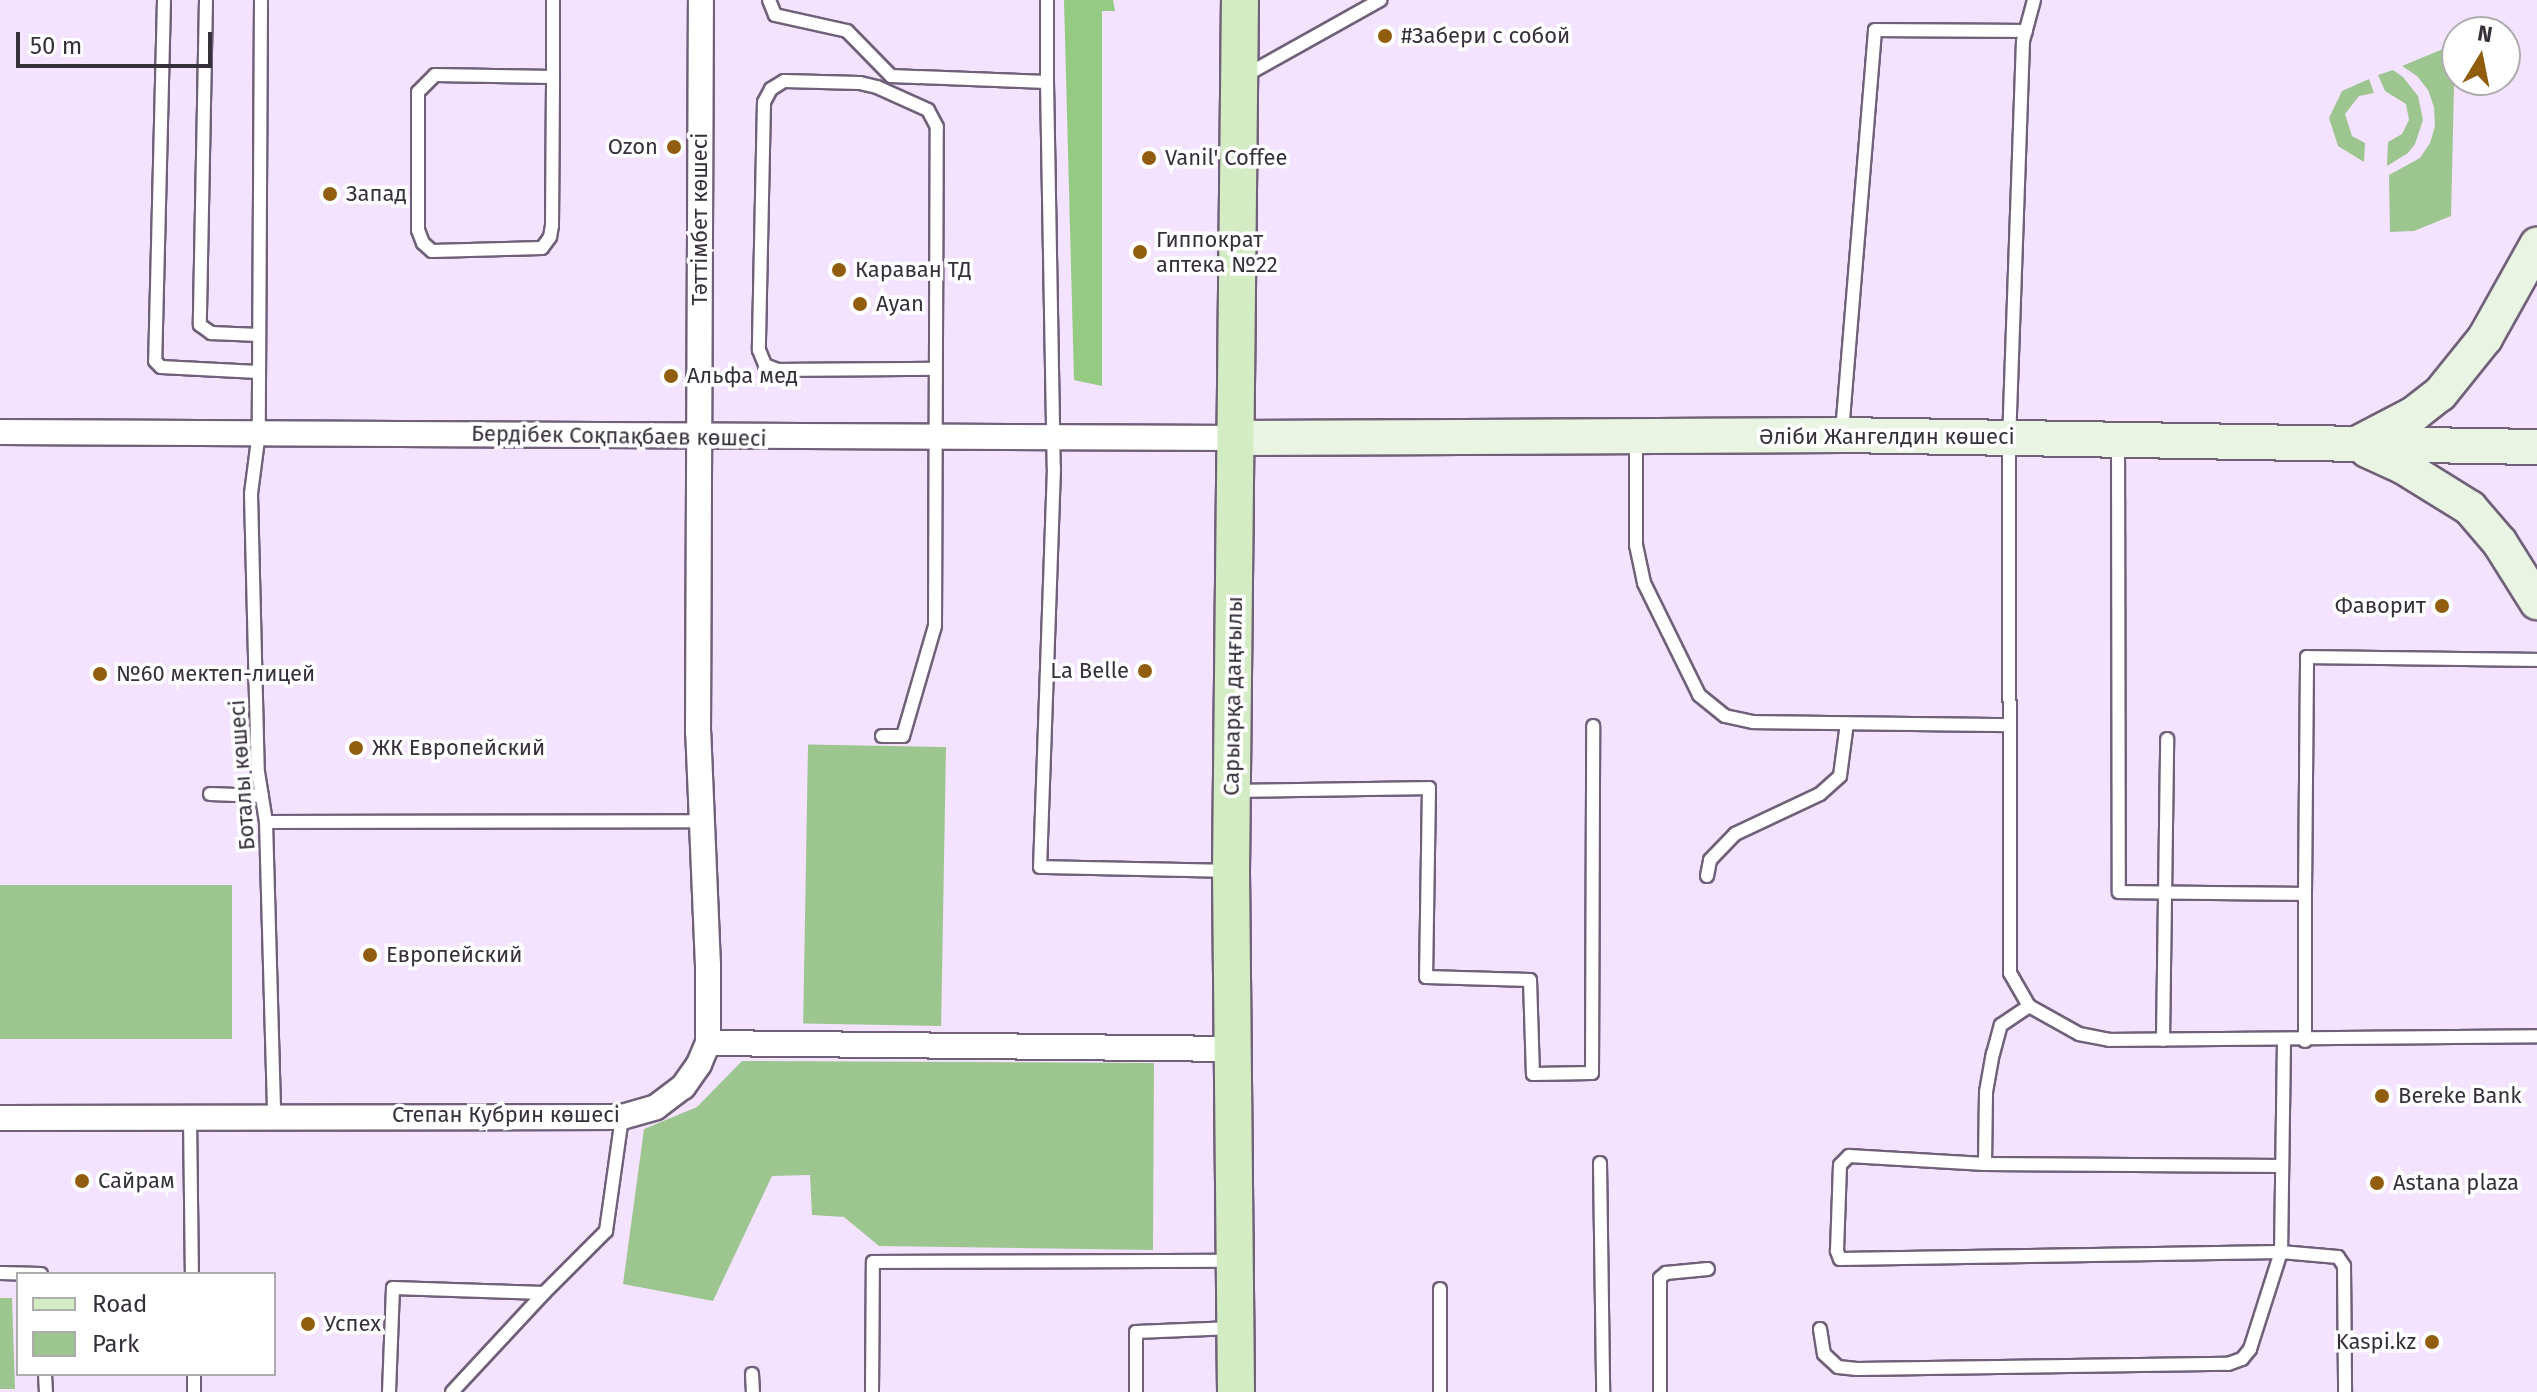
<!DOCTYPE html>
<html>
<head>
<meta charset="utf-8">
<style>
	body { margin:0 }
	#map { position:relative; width:2537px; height:1392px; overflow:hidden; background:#f4e3fe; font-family:"Fira Sans",sans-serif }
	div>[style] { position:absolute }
	.green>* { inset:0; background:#9dc590; transform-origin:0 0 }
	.forest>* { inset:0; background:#94ca82 }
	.roads { filter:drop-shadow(2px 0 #706178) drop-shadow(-2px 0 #706178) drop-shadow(0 2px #706178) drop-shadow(0 -2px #706178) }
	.lane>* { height:12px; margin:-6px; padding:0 6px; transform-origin:6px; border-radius:6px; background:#fff }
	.street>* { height:24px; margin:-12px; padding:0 12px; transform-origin:12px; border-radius:12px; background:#fff }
	.secondary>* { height:34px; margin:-17px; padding:0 17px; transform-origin:17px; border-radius:17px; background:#e9f5e2 }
	.primary>* { height:36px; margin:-18px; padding:0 18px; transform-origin:18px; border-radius:18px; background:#d4ecc4 }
	.dots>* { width:22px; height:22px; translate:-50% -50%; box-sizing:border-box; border:4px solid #fff; border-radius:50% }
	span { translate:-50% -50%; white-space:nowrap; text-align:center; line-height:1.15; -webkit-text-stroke:7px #fff; paint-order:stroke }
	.poi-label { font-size:22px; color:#36303a }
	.left { translate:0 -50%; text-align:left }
	.right { translate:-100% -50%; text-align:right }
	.street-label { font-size:22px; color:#36303a }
	.legend { position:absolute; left:16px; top:1272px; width:260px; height:104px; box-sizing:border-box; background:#fff; border:2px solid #afacb0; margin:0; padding:10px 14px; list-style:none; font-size:24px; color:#36303a }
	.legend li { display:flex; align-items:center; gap:16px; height:40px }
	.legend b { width:40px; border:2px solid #afacb0 }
	.north { position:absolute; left:2441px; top:16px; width:80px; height:80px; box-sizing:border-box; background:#fff; border:2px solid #afacb0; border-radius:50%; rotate:10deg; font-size:22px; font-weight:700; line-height:32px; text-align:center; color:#36303a }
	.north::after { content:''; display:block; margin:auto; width:28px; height:36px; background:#915d0f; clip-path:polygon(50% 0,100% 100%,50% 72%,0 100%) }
	.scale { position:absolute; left:16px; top:32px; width:196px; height:36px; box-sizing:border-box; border:4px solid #36303a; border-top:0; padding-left:10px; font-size:24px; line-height:28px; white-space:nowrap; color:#36303a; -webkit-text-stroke:6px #fff; paint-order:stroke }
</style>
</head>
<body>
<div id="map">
	<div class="green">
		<i style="clip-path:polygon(2455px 44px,2451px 216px,2414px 231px,2390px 232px,2389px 175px,2420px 158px,2430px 143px,2435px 126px,2434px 107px,2428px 90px,2417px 76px,2402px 66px)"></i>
		<i style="clip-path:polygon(2393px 70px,2403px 77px,2418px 96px,2423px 120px,2415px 144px,2408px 153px,2387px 166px,2388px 142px,2402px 134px,2409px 120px,2406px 104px,2385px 91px,2378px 75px)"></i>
		<i style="clip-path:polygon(2369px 79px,2374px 93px,2359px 96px,2345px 114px,2352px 136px,2365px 143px,2364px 162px,2338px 146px,2329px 118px,2342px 91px)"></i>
		<i style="left:946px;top:747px;width:279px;height:138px;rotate:91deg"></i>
		<i style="left:232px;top:885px;width:154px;height:232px;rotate:90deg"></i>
		<i style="clip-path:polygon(742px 1061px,1154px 1063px,1153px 1250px,879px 1246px,844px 1217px,812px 1215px,810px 1175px,772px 1176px,713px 1301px,623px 1284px,644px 1129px,697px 1107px)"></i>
		<i style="clip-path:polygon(0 1298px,12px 1298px,15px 1389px,0 1389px)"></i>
	</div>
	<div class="forest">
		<i style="clip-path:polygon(1064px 0,1113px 0,1115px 11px,1102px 11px,1102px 386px,1074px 380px)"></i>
	</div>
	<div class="roads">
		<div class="lane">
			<i style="left:164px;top:0;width:361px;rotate:91.4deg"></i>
			<i style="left:155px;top:361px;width:8px;rotate:45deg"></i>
			<i style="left:161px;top:367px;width:97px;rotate:3deg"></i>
			<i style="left:206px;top:0;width:325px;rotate:91.1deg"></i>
			<i style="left:200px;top:325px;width:14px;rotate:36deg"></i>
			<i style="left:211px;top:333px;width:48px;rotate:2.4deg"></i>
			<i style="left:261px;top:0;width:432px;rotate:90.3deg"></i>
			<i style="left:259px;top:432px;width:63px;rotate:97.4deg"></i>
			<i style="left:251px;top:494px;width:278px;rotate:88.6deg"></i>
			<i style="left:258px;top:772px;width:51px;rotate:80.9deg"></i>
			<i style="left:266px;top:822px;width:294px;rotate:88.4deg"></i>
			<i style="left:769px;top:0;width:16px;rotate:68deg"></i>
			<i style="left:775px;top:15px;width:74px;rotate:12.5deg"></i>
			<i style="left:847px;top:31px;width:63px;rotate:45.6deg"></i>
			<i style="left:891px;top:76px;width:156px;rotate:2.2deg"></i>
			<i style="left:1047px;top:82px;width:386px;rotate:89deg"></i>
			<i style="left:1054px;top:468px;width:399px;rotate:92deg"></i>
			<i style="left:1040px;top:867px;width:188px;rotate:1.2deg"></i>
			<i style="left:2034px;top:0;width:42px;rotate:105deg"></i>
			<i style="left:2023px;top:41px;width:397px;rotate:92deg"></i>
			<i style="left:2009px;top:438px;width:535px;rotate:89.89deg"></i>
			<i style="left:2010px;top:973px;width:38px;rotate:60deg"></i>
			<i style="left:2029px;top:1006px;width:57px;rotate:29.2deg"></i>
			<i style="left:2079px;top:1034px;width:31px;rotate:11deg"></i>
			<i style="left:2109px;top:1040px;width:428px;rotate:-0.5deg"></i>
			<i style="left:1246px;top:75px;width:154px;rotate:-29.2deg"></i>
			<i style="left:553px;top:77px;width:118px;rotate:-179deg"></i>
			<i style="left:435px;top:75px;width:24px;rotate:135deg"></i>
			<i style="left:418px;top:92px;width:138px;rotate:90deg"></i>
			<i style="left:418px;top:230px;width:14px;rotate:69deg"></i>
			<i style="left:423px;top:243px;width:12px;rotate:42deg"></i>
			<i style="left:432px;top:251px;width:110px;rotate:-1.6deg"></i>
			<i style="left:542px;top:248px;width:14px;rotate:-54deg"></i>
			<i style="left:550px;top:237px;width:11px;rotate:-80deg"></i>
			<i style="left:552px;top:226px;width:149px;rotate:-89.6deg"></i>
			<i style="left:553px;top:77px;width:77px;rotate:-90deg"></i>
			<i style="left:1047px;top:82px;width:82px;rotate:-90deg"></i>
			<i style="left:1842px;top:432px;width:403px;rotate:-85.3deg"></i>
			<i style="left:1875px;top:30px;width:151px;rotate:0.4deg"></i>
			<i style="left:1636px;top:439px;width:106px;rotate:90deg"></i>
			<i style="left:1636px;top:545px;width:39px;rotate:78deg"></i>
			<i style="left:1644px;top:583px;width:125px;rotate:63.8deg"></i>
			<i style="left:1699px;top:695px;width:33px;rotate:39deg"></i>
			<i style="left:1725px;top:716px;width:29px;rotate:12deg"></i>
			<i style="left:1753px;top:722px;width:257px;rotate:0.7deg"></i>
			<i style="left:2118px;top:442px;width:450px;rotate:89.9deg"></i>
			<i style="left:2119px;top:892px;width:186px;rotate:0.6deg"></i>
			<i style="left:2305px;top:894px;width:237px;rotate:-89.5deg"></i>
			<i style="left:2307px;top:657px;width:230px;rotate:0.7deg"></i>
			<i style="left:882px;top:736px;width:21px"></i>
			<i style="left:903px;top:736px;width:115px;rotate:-73.8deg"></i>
			<i style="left:935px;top:626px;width:499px;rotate:-89.8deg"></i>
			<i style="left:937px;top:127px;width:19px;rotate:-118deg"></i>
			<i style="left:928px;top:110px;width:56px;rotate:-155.7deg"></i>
			<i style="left:877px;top:87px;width:18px;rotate:-167deg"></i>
			<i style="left:859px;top:83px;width:75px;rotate:-178.5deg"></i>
			<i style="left:784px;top:81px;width:15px;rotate:148deg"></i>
			<i style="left:771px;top:89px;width:15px;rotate:118deg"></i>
			<i style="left:764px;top:102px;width:248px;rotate:91.2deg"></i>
			<i style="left:759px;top:350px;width:16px;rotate:68deg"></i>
			<i style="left:765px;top:365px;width:14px;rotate:21deg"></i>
			<i style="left:778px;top:370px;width:157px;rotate:-0.4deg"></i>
			<i style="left:1237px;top:791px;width:192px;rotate:-0.9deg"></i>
			<i style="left:1429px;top:788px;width:189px;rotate:90.9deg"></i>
			<i style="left:1426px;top:977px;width:104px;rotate:1.7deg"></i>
			<i style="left:1530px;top:980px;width:94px;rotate:88.2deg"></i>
			<i style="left:1533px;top:1074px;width:59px;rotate:-1deg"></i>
			<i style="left:1592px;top:1073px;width:347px;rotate:-89.8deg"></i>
			<i style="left:210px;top:794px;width:52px;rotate:2.2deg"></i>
			<i style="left:266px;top:822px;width:436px;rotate:-0.1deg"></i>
			<i style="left:1707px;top:876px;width:16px;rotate:-79deg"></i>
			<i style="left:1710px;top:860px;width:36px;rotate:-46deg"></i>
			<i style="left:1735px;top:834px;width:94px;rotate:-25.2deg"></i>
			<i style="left:1820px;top:794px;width:27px;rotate:-42deg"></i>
			<i style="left:1840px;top:776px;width:53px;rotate:-82.5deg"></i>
			<i style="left:2305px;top:894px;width:147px;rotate:90deg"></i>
			<i style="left:2163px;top:1040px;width:301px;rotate:-89.2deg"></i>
			<i style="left:2284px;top:1041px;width:211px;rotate:90.8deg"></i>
			<i style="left:2281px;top:1252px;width:57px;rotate:5deg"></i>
			<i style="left:2338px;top:1257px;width:11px;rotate:56deg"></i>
			<i style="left:2344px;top:1266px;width:126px;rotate:89.5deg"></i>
			<i style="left:190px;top:1117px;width:157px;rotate:89.3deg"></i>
			<i style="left:1600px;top:1163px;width:229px;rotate:89.2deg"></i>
			<i style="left:1985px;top:1164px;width:72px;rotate:-89.2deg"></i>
			<i style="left:1986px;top:1092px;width:39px;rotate:-80deg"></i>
			<i style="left:1993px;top:1054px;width:30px;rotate:-75deg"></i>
			<i style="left:2001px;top:1025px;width:34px;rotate:-34deg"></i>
			<i style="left:0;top:1273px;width:41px;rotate:1.4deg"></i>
			<i style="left:1440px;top:1289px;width:103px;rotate:90deg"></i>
			<i style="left:1820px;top:1329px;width:25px;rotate:81deg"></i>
			<i style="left:1824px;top:1354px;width:19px;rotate:43deg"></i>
			<i style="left:1838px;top:1367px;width:19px;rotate:6deg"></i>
			<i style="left:1857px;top:1369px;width:371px;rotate:-0.8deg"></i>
			<i style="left:2228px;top:1364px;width:15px;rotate:-20deg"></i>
			<i style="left:2242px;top:1359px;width:13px;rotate:-51deg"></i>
			<i style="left:2250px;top:1349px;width:102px;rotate:-72.3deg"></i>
			<i style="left:2281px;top:1252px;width:441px;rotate:179.1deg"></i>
			<i style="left:1840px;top:1259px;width:9px;rotate:-111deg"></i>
			<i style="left:1837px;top:1251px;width:86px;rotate:-88deg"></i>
			<i style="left:1840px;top:1165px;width:13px;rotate:-45deg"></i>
			<i style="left:1849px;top:1156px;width:136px;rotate:3.4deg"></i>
			<i style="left:1985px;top:1164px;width:297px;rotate:0.4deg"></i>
			<i style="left:45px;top:1374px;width:18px;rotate:87deg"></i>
			<i style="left:194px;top:1374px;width:18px;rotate:90deg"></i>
			<i style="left:752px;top:1374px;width:18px;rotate:87deg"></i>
			<i style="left:389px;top:1392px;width:104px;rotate:-87.8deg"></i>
			<i style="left:393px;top:1288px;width:151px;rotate:1.9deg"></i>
			<i style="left:544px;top:1293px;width:88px;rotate:-45deg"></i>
			<i style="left:606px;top:1231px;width:115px;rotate:-82deg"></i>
			<i style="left:452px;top:1392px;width:135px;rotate:-47.1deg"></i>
			<i style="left:872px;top:1392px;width:130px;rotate:-89.6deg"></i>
			<i style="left:873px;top:1262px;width:358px;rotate:-0.2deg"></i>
			<i style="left:1136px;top:1392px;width:60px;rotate:-90deg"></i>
			<i style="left:1136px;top:1332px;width:97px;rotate:-2.4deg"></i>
			<i style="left:1660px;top:1392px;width:114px;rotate:-90deg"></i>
			<i style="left:1660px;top:1278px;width:8px;rotate:-40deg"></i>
			<i style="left:1666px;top:1273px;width:42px;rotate:-5.4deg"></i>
		</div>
		<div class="street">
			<i style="left:0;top:432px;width:1238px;rotate:0.28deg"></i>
			<i style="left:708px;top:1043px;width:525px;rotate:0.65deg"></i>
			<i style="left:0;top:1118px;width:622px;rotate:-0.09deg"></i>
			<i style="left:622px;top:1117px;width:35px;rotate:-16deg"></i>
			<i style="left:656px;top:1107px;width:34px;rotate:-37deg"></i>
			<i style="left:683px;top:1087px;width:28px;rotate:-55deg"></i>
			<i style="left:699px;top:1064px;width:23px;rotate:-67deg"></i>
			<i style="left:708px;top:1043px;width:77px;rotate:-90deg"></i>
			<i style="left:708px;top:966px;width:234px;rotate:-92.4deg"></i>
			<i style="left:698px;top:732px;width:732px;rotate:-89.77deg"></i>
		</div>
		<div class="secondary">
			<i style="left:1238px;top:438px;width:604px;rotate:-0.28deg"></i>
			<i style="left:1842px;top:435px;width:695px;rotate:0.99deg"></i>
			<i style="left:2360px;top:442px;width:61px;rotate:-27.4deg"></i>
			<i style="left:2414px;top:414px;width:33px;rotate:-38deg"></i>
			<i style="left:2440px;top:394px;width:72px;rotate:-51.2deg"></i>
			<i style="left:2485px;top:338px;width:107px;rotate:-60.8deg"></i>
			<i style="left:2367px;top:450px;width:41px;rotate:24.7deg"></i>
			<i style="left:2404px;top:467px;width:78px;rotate:31.8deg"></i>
			<i style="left:2470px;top:508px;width:46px;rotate:49.4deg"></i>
			<i style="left:2500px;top:543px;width:70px;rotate:57.9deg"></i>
		</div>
		<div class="primary">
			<i style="left:1236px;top:1392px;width:521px;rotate:-90.55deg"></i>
			<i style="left:1231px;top:871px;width:871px;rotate:-89.41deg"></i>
		</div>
	</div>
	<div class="dots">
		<i style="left:1385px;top:36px;background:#915d0f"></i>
		<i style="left:674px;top:147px;background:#915d0f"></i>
		<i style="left:1149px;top:158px;background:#915d0f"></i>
		<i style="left:330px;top:194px;background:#915d0f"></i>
		<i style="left:1140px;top:252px;background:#915d0f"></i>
		<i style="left:839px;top:270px;background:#915d0f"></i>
		<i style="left:860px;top:304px;background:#915d0f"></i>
		<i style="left:671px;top:376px;background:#915d0f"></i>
		<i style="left:2442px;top:606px;background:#915d0f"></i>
		<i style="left:1145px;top:671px;background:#915d0f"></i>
		<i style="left:100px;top:674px;background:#915d0f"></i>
		<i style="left:356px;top:748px;background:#915d0f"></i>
		<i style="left:370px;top:955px;background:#915d0f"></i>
		<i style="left:2382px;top:1096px;background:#915d0f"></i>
		<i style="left:82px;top:1181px;background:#915d0f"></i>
		<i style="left:2377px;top:1183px;background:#915d0f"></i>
		<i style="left:308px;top:1324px;background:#915d0f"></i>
		<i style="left:2432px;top:1342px;background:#915d0f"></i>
	</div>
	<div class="poi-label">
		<span class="left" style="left:1401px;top:36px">#Забери с собой</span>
		<span class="right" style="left:658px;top:147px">Ozon</span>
		<span class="left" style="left:1165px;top:158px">Vanil' Coffee</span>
		<span class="left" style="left:346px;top:194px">Запад</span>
		<span class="left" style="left:1156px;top:252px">Гиппократ<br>аптека №22</span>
		<span class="left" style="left:855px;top:270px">Караван ТД</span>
		<span class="left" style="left:876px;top:304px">Ayan</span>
		<span class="left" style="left:687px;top:376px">Альфа мед</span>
		<span class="right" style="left:2426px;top:606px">Фаворит</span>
		<span class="right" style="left:1129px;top:671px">La Belle</span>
		<span class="left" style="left:116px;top:674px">№60 мектеп-лицей</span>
		<span class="left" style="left:372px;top:748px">ЖК Европейский</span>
		<span class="left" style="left:386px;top:955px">Европейский</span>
		<span class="left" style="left:2398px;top:1096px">Bereke Bank</span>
		<span class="left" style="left:98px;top:1181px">Сайрам</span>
		<span class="left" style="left:2393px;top:1183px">Astana plaza</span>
		<span class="left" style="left:324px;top:1324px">Успех</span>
		<span class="right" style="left:2416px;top:1342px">Kaspi.kz</span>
	</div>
	<div class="street-label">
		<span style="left:700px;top:219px;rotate:-90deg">Тәттімбет көшесі</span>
		<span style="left:619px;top:436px;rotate:1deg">Бердібек Соқпақбаев көшесі</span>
		<span style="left:1887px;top:437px">Әліби Жангелдин көшесі</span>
		<span style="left:1233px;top:696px;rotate:-89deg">Сарыарқа даңғылы</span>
		<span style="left:242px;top:775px;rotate:-94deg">Боталы көшесі</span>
		<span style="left:506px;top:1115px">Степан Кубрин көшесі</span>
	</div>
	<ul class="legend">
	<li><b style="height:10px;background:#d4ecc4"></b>Road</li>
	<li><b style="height:22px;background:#9dc590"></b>Park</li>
	</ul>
	<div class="north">N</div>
	<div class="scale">50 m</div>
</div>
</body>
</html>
